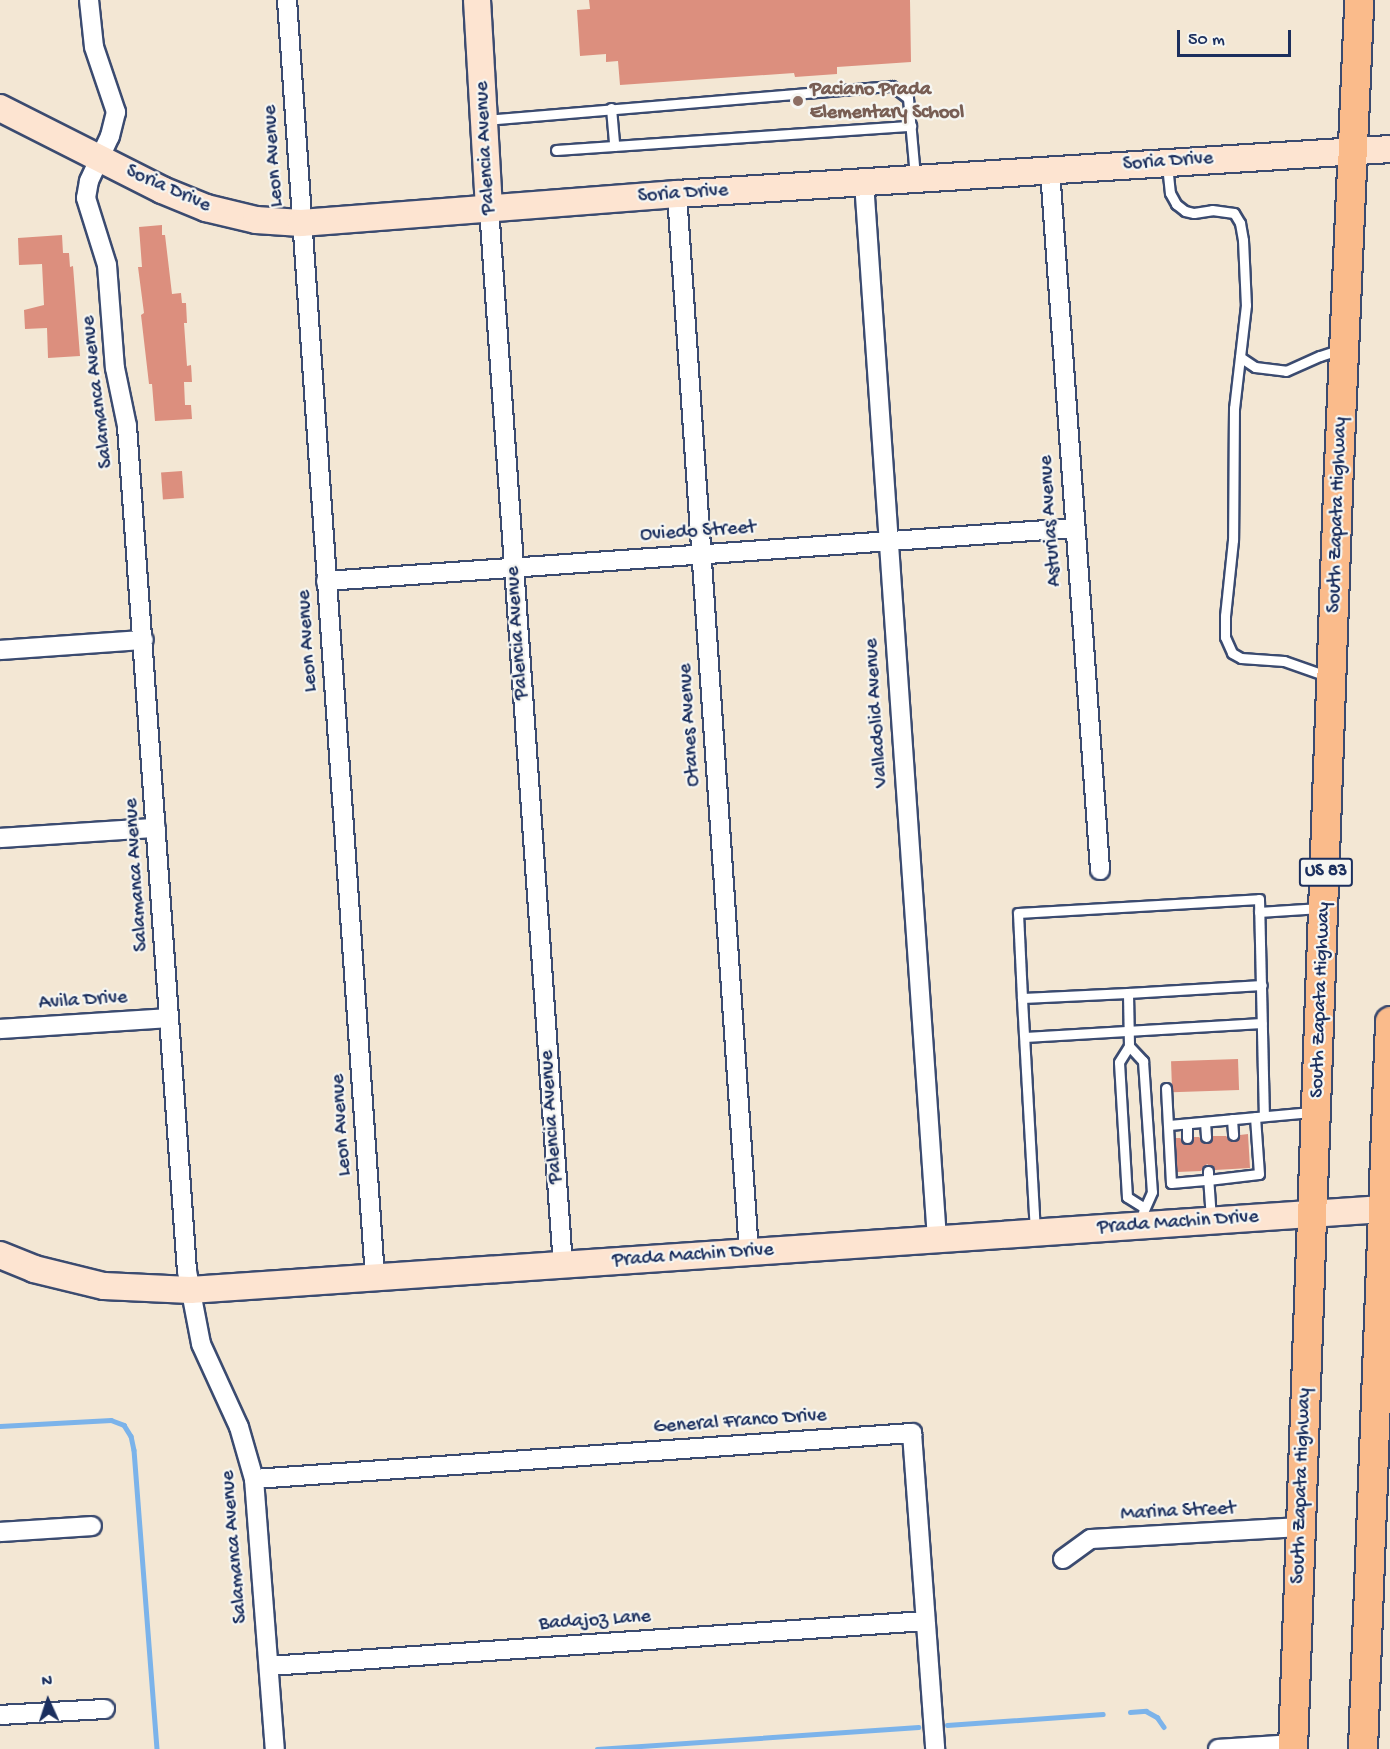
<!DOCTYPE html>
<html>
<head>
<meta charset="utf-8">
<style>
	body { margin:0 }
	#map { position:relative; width:1390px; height:1749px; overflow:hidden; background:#f3e7d4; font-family:"Gochi Hand",sans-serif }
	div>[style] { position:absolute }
	.stream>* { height:4.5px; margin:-2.25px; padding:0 2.25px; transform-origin:2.25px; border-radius:2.25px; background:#7bb3ea }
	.building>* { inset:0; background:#dc8f7e; transform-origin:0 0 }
	.roads { filter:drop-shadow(2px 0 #3b4b70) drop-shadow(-2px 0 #3b4b70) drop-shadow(0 2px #3b4b70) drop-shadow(0 -2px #3b4b70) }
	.lane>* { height:9px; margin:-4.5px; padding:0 4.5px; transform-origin:4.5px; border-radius:4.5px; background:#fff }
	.street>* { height:18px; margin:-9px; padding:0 9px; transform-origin:9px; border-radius:9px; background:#fff }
	.secondary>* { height:26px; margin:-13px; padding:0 13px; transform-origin:13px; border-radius:13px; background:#fde4d1 }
	.primary>* { height:28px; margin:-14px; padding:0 14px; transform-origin:14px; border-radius:14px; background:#fabb8b }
	.dots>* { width:16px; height:16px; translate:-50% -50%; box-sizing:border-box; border:3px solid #f6f6f2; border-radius:50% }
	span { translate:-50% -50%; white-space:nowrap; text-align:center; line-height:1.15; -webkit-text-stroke:4.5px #f6f6f2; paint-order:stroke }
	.shield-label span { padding:2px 4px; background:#f6f6f2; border:2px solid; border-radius:4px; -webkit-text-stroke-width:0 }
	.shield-label { font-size:18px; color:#1b2f5e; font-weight:700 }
	.education-label { font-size:20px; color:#785e54; font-weight:700 }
	.left { translate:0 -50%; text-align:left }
	.street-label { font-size:20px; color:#1b2f5e }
	.north { position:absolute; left:18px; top:1671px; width:60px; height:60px; -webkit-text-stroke:4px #f6f6f2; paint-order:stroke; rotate:357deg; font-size:16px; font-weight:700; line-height:24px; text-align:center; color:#1b2f5e }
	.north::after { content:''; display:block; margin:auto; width:21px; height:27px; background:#1b2f5e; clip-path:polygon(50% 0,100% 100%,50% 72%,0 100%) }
	.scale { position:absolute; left:1177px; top:30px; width:114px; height:27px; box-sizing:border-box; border:3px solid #1b2f5e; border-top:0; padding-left:8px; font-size:18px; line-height:21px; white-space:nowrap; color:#1b2f5e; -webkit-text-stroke:4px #f6f6f2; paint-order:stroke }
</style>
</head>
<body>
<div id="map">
	<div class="stream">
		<i style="left:0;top:1426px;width:111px;rotate:-3.1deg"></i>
		<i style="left:111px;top:1420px;width:14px;rotate:21deg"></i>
		<i style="left:124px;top:1425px;width:13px;rotate:58deg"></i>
		<i style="left:131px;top:1436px;width:14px;rotate:78deg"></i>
		<i style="left:134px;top:1450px;width:300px;rotate:85.6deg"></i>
		<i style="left:1130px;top:1712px;width:16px;rotate:-4deg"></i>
		<i style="left:1146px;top:1711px;width:13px;rotate:29deg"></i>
		<i style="left:1157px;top:1717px;width:12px;rotate:55deg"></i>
		<i style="left:947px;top:1725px;width:156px;rotate:-4deg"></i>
		<i style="left:597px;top:1749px;width:322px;rotate:-3.9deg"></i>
	</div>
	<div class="building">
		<i style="clip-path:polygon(589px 0,910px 0,911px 62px,837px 67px,837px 74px,795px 77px,794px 73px,620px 85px,618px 61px,606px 62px,606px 54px,580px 56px,577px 10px,590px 9px)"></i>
		<i style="clip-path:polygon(162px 225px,162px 235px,165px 235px,172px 294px,181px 293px,182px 303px,186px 303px,187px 323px,184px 323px,187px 366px,191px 365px,192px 382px,184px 382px,185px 405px,191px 405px,192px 419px,155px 421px,152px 384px,149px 384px,141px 315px,144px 313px,138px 267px,142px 267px,139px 227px)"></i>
		<i style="clip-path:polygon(62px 235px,63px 253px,69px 253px,70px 267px,73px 266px,80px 356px,48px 358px,47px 328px,25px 329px,24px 310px,44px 305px,42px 264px,19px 265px,18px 238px)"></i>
		<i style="left:182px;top:471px;width:27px;height:21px;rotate:86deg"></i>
		<i style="left:1238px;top:1059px;width:31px;height:67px;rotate:88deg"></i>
		<i style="clip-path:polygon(1248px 1134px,1250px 1168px,1215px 1170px,1207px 1164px,1201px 1171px,1177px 1172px,1175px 1138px,1180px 1138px,1188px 1145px,1194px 1137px,1199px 1137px,1206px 1144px,1210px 1142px,1213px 1136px,1226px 1136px,1233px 1142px,1240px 1135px)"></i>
	</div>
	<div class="roads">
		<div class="lane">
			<i style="left:611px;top:108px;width:38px;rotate:85deg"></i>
			<i style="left:614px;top:146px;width:298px;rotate:-3.9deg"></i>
			<i style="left:485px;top:120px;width:408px;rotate:-4.8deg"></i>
			<i style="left:892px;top:86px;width:20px;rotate:37deg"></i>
			<i style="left:908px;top:98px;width:79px;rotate:84.9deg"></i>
			<i style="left:556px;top:150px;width:58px;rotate:-3.9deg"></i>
			<i style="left:1167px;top:165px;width:28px;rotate:84deg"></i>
			<i style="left:1170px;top:193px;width:13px;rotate:61deg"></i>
			<i style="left:1176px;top:204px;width:11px;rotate:38deg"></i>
			<i style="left:1185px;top:211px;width:9px;rotate:13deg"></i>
			<i style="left:1194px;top:213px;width:18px;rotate:-9deg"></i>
			<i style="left:1212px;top:210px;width:22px;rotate:8deg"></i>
			<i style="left:1234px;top:213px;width:12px;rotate:59deg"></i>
			<i style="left:1240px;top:223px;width:17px;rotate:80deg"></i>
			<i style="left:1243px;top:240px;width:65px;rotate:87.4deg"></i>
			<i style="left:1246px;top:305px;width:104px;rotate:96.6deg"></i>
			<i style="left:1234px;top:408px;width:132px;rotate:90.4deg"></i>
			<i style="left:1233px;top:540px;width:76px;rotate:96deg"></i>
			<i style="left:1225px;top:616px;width:21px;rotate:90deg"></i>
			<i style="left:1225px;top:637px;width:17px;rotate:66deg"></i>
			<i style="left:1232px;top:653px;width:10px;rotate:29deg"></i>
			<i style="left:1241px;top:658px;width:43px;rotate:4deg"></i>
			<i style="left:1284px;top:661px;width:46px;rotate:19.2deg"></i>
			<i style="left:1240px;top:357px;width:18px;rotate:34deg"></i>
			<i style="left:1255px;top:367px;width:31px;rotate:7deg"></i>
			<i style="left:1286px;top:371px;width:37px;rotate:-24deg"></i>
			<i style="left:1320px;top:356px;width:20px;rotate:-18deg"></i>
			<i style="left:1259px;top:912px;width:61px;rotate:-3.8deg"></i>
			<i style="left:1022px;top:998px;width:85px;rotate:-92.7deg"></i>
			<i style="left:1018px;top:913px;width:241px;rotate:-3.3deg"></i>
			<i style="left:1259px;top:899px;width:217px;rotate:88.7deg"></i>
			<i style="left:1025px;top:1037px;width:237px;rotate:-3.4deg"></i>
			<i style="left:1129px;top:1046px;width:21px;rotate:47deg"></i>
			<i style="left:1143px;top:1061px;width:131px;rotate:86.1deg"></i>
			<i style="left:1152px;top:1192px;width:22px;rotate:114deg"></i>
			<i style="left:1166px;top:1088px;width:95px;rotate:87deg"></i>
			<i style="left:1171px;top:1183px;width:37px;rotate:-5deg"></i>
			<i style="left:1208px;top:1180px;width:9px;rotate:-90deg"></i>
			<i style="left:1232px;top:1119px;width:16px;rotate:86deg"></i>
			<i style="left:1205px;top:1122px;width:15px;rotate:86deg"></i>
			<i style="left:1187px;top:1124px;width:14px;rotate:90deg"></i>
			<i style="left:1169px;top:1125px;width:143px;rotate:-5.2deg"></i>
			<i style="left:1143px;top:1207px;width:19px;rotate:-148deg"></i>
			<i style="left:1127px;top:1197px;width:135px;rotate:-93.4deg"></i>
			<i style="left:1119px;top:1062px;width:19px;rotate:-58deg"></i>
			<i style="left:1129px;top:1046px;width:53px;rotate:-91.1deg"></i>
			<i style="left:1128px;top:993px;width:134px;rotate:-3.4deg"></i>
			<i style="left:1211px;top:1219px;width:39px;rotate:-94deg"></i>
			<i style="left:1208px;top:1180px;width:51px;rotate:-6.7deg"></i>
			<i style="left:1259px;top:1174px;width:57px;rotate:-94deg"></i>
			<i style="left:1035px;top:1232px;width:234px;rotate:-93.2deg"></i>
			<i style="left:1022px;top:998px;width:106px;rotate:-2.7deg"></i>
		</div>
		<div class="street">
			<i style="left:89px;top:0;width:47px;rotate:83.9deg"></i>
			<i style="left:94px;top:47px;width:69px;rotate:71.3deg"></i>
			<i style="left:116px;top:112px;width:25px;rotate:104deg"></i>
			<i style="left:110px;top:136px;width:50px;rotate:115deg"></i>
			<i style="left:89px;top:181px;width:17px;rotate:100deg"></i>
			<i style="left:86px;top:198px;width:70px;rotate:72.6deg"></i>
			<i style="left:107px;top:265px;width:103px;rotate:85.6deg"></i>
			<i style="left:115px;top:368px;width:59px;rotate:78.3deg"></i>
			<i style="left:127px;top:426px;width:847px;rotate:85.94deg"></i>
			<i style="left:187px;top:1271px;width:74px;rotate:79.1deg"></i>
			<i style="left:201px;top:1344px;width:91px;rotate:65.4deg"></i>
			<i style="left:239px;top:1427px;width:54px;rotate:73.9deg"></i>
			<i style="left:254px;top:1479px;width:271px;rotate:85.6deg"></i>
			<i style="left:287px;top:0;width:1281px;rotate:86.06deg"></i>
			<i style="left:1050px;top:170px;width:702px;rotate:85.91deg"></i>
			<i style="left:864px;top:182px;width:1061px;rotate:86.05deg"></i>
			<i style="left:677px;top:194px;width:1060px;rotate:86.11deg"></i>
			<i style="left:489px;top:208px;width:1060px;rotate:86deg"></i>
			<i style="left:326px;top:581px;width:750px;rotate:-4.05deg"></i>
			<i style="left:0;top:650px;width:144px;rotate:-4deg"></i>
			<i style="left:0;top:838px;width:156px;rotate:-3.7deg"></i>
			<i style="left:0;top:1029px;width:169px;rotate:-3.7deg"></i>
			<i style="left:254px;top:1479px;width:660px;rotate:-4deg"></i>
			<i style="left:912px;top:1433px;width:317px;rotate:85.8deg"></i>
			<i style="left:0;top:1532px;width:92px;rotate:-3.7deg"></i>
			<i style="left:1063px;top:1559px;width:34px;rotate:-36deg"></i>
			<i style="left:1091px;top:1539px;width:210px;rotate:-3.3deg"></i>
			<i style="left:269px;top:1666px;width:658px;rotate:-3.92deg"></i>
			<i style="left:0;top:1715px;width:105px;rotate:-3.3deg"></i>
			<i style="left:1218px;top:1749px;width:75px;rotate:-3.8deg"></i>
		</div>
		<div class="secondary">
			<i style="left:477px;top:0;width:208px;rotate:86.7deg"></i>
			<i style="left:0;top:108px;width:182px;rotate:26.8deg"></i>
			<i style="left:162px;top:190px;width:48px;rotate:22.2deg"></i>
			<i style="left:206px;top:208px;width:51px;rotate:13.5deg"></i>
			<i style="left:256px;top:220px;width:45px;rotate:3.8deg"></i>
			<i style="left:301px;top:223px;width:377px;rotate:-4.4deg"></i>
			<i style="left:677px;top:194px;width:714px;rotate:-3.61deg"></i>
			<i style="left:0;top:1255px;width:37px;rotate:22deg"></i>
			<i style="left:34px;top:1269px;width:72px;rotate:13.7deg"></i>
			<i style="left:104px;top:1286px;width:86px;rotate:2.7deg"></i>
			<i style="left:190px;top:1290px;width:1196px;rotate:-3.88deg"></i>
		</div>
		<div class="primary">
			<i style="left:1293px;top:1749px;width:1284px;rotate:-87.95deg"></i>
			<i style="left:1339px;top:466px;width:466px;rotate:-87.5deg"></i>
			<i style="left:1363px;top:1749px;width:728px;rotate:-87.87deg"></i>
		</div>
	</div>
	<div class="dots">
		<i style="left:798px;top:101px;background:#8d6e63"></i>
	</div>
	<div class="shield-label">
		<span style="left:1326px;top:872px">US 83</span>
	</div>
	<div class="education-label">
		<span class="left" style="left:810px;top:102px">Paciano Prada<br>Elementary School</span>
	</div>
	<div class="street-label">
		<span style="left:486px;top:148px;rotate:-93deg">Palencia Avenue</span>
		<span style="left:274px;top:156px;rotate:-94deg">Leon Avenue</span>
		<span style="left:1168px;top:162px;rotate:-4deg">Soria Drive</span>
		<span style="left:168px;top:189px;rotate:24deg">Soria Drive</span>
		<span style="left:683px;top:194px;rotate:-4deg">Soria Drive</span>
		<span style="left:98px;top:392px;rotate:-97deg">Salamanca Avenue</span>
		<span style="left:1338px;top:515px;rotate:-88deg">South Zapata Highway</span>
		<span style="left:1051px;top:521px;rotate:-94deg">Asturias Avenue</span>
		<span style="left:698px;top:532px;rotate:-4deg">Oviedo Street</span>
		<span style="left:518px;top:633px;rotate:-94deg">Palencia Avenue</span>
		<span style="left:308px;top:641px;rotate:-94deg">Leon Avenue</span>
		<span style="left:877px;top:713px;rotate:-94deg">Valladolid Avenue</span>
		<span style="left:690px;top:725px;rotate:-94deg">Otanes Avenue</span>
		<span style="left:137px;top:875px;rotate:-94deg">Salamanca Avenue</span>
		<span style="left:1321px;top:1000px;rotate:-88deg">South Zapata Highway</span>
		<span style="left:83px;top:1001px;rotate:-4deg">Avila Drive</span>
		<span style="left:552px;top:1117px;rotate:-94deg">Palencia Avenue</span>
		<span style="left:342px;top:1125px;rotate:-94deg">Leon Avenue</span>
		<span style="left:1178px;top:1223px;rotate:-4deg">Prada Machin Drive</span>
		<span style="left:693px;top:1256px;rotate:-4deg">Prada Machin Drive</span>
		<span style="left:740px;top:1422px;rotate:-4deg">General Franco Drive</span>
		<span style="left:1302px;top:1486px;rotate:-88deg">South Zapata Highway</span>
		<span style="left:1178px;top:1512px;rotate:-3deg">Marina Street</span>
		<span style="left:235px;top:1547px;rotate:-95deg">Salamanca Avenue</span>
		<span style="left:595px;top:1621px;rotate:-4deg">Badajoz Lane</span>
	</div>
	<div class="north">N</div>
	<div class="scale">50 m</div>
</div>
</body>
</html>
